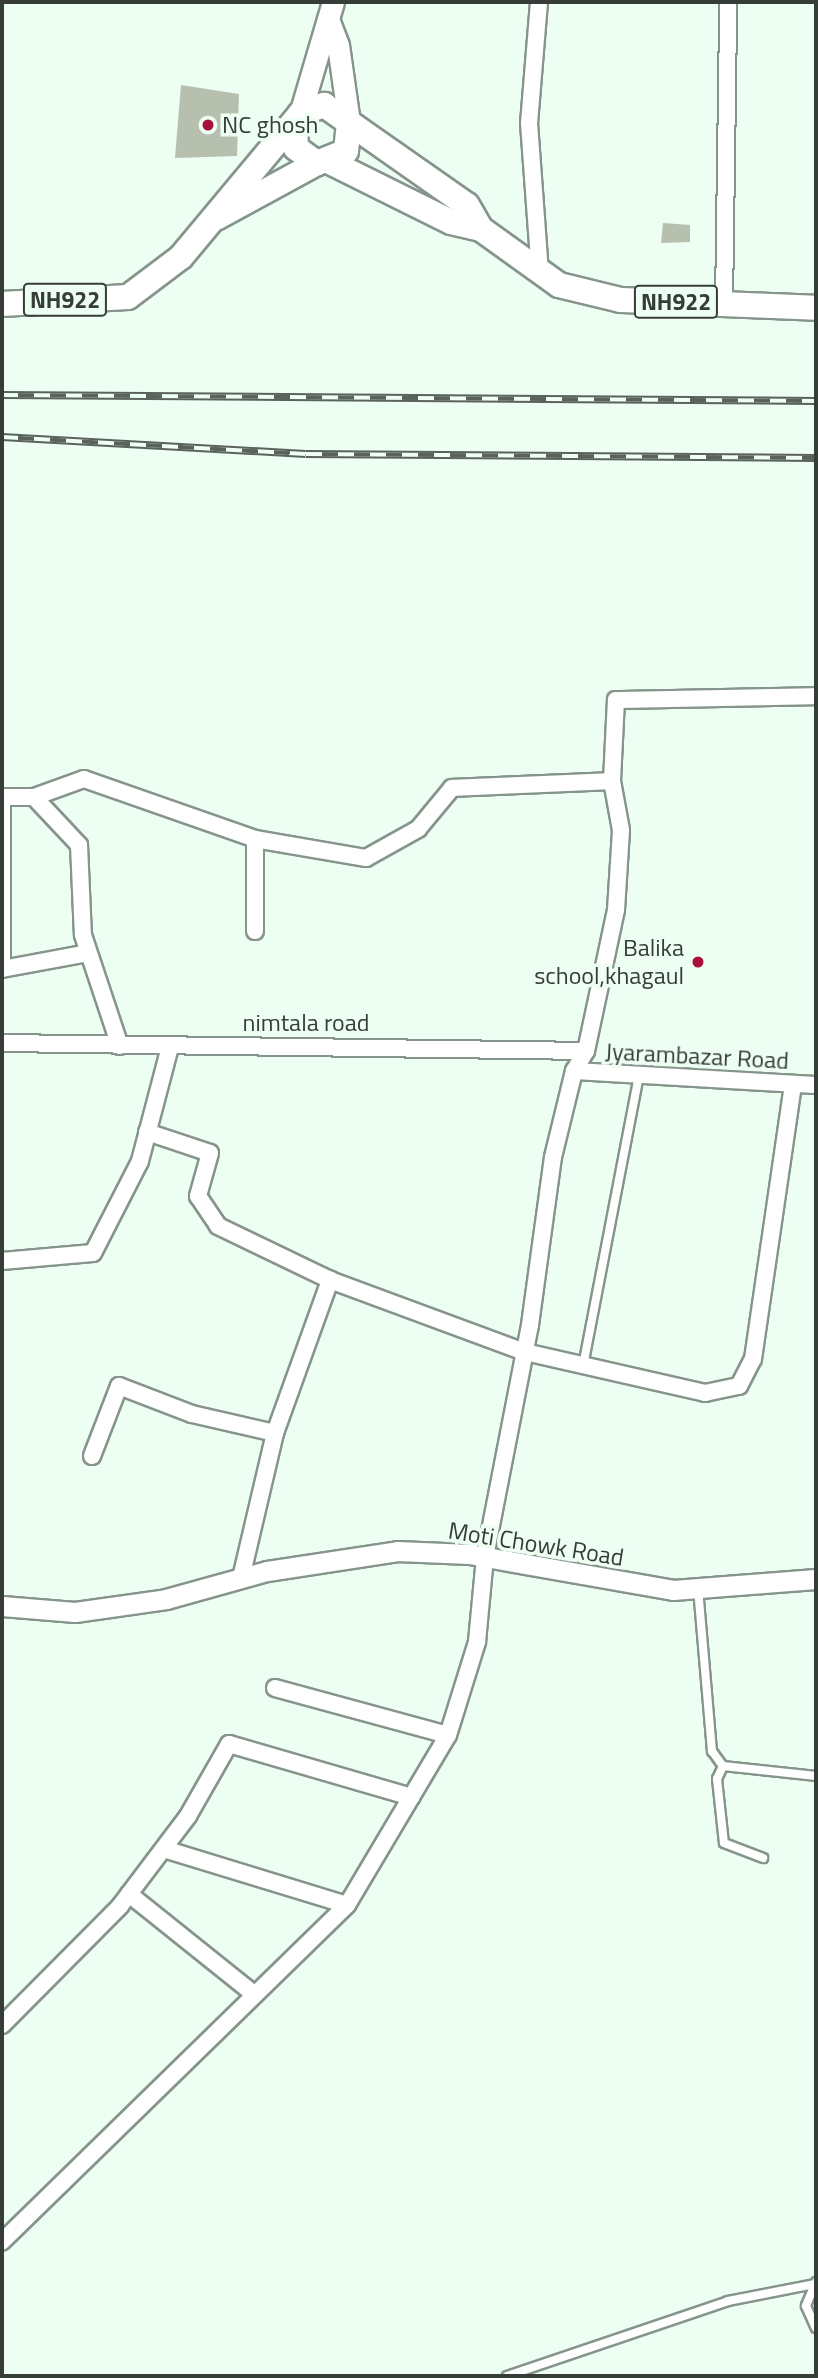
<!DOCTYPE html>
<html>
<head>
<meta charset="utf-8">
<style>
	body { margin:0 }
	#map { position:relative; width:818px; height:2378px; overflow:hidden; background:#edfef3; font-family:"Titillium Web",sans-serif }
	div>[style] { position:absolute }
	.building>* { inset:0; background:#b7bfaf }
	.roads { filter:drop-shadow(2px 0 #86958b) drop-shadow(-2px 0 #86958b) drop-shadow(0 2px #86958b) drop-shadow(0 -2px #86958b) }
	.service>* { height:8px; margin:-4px; padding:0 4px; transform-origin:4px; border-radius:4px; background:#fff }
	.minor>* { height:16px; margin:-8px; padding:0 8px; transform-origin:8px; border-radius:8px; background:#fff }
	.tertiary>* { height:19px; margin:-9.5px; padding:0 9.5px; transform-origin:9.5px; border-radius:9.5px; background:#fff }
	.secondary>* { height:21px; margin:-10.5px; padding:0 10.5px; transform-origin:10.5px; border-radius:10.5px; background:#fff }
	.primary>* { height:24px; margin:-12px; padding:0 12px; transform-origin:12px; border-radius:12px; background:#fff }
	.rail>* { height:8px; margin-top:-4px; transform-origin:0; background:repeating-linear-gradient(90deg,#edfef3 0 16px,#5a625d 0 32px); box-sizing:border-box; border-block:2px solid #5a625d }
	.dots>* { width:19px; height:19px; translate:-50% -50%; box-sizing:border-box; border:4px solid #edfef3; border-radius:50% }
	span { translate:-50% -50%; white-space:nowrap; text-align:center; line-height:1.15; -webkit-text-stroke:7px #edfef3; paint-order:stroke }
	.shield-label span { padding:2px 5px; background:#edfef3; border:2px solid; border-radius:5px; -webkit-text-stroke-width:0 }
	.shield-label { font-size:23px; color:#363c38; font-weight:700 }
	.poi-label { font-size:24px; color:#363c38 }
	.left { translate:0 -50%; text-align:left }
	.right { translate:-100% -50%; text-align:right }
	.street-label { font-size:24px; color:#363c38 }
	.frame { position:absolute; inset:0; border:4px solid #363c38; pointer-events:none }
</style>
</head>
<body>
<div id="map">
	<div class="building">
		<i style="clip-path:polygon(181px 85px,239px 94px,237px 156px,175px 158px)"></i>
		<i style="clip-path:polygon(663px 223px,690px 225px,690px 242px,661px 243px)"></i>
	</div>
	<div class="roads">
		<div class="service">
			<i style="left:583px;top:1366px;width:296px;rotate:-79.1deg"></i>
			<i style="left:698px;top:1588px;width:164px;rotate:85.1deg"></i>
			<i style="left:712px;top:1751px;width:19px;rotate:54deg"></i>
			<i style="left:723px;top:1766px;width:94px;rotate:6.1deg"></i>
			<i style="left:723px;top:1766px;width:14px;rotate:115deg"></i>
			<i style="left:717px;top:1779px;width:64px;rotate:83.8deg"></i>
			<i style="left:724px;top:1843px;width:42px;rotate:21deg"></i>
			<i style="left:816px;top:2282px;width:26px;rotate:113deg"></i>
			<i style="left:806px;top:2306px;width:24px;rotate:66deg"></i>
			<i style="left:507px;top:2376px;width:233px;rotate:-18.7deg"></i>
			<i style="left:728px;top:2301px;width:89px;rotate:-11.1deg"></i>
		</div>
		<div class="minor">
			<i style="left:539px;top:2px;width:121px;rotate:94.7deg"></i>
			<i style="left:529px;top:123px;width:150px;rotate:85.8deg"></i>
			<i style="left:724px;top:305px;width:303px;rotate:-89.2deg"></i>
			<i style="left:2px;top:797px;width:32px"></i>
			<i style="left:34px;top:797px;width:53px;rotate:-19.8deg"></i>
			<i style="left:84px;top:779px;width:181px;rotate:19.3deg"></i>
			<i style="left:255px;top:839px;width:92px;rotate:90deg"></i>
			<i style="left:2px;top:797px;width:172px;rotate:90deg"></i>
			<i style="left:2px;top:969px;width:87px;rotate:-10.5deg"></i>
			<i style="left:34px;top:797px;width:66px;rotate:46.8deg"></i>
			<i style="left:79px;top:845px;width:90px;rotate:87.5deg"></i>
			<i style="left:83px;top:935px;width:117px;rotate:71.6deg"></i>
			<i style="left:255px;top:839px;width:113px;rotate:9.7deg"></i>
			<i style="left:366px;top:858px;width:60px;rotate:-29.1deg"></i>
			<i style="left:418px;top:829px;width:53px;rotate:-50.3deg"></i>
			<i style="left:452px;top:788px;width:160px;rotate:-2.5deg"></i>
			<i style="left:612px;top:781px;width:81px;rotate:-87.2deg"></i>
			<i style="left:616px;top:700px;width:200px;rotate:-1.1deg"></i>
			<i style="left:2px;top:1043px;width:584px;rotate:0.78deg"></i>
			<i style="left:586px;top:1051px;width:23px;rotate:121deg"></i>
			<i style="left:574px;top:1071px;width:89px;rotate:103.7deg"></i>
			<i style="left:553px;top:1157px;width:170px;rotate:97.8deg"></i>
			<i style="left:530px;top:1325px;width:236px;rotate:101deg"></i>
			<i style="left:485px;top:1557px;width:85px;rotate:95.4deg"></i>
			<i style="left:477px;top:1642px;width:97px;rotate:107.3deg"></i>
			<i style="left:448px;top:1735px;width:198px;rotate:120.7deg"></i>
			<i style="left:347px;top:1905px;width:482px;rotate:135.7deg"></i>
			<i style="left:586px;top:1051px;width:144px;rotate:-78deg"></i>
			<i style="left:616px;top:910px;width:80px;rotate:-86.4deg"></i>
			<i style="left:621px;top:830px;width:50px;rotate:-100.4deg"></i>
			<i style="left:574px;top:1071px;width:242px;rotate:3.3deg"></i>
			<i style="left:147px;top:1132px;width:66px;rotate:18.4deg"></i>
			<i style="left:210px;top:1153px;width:45px;rotate:105.6deg"></i>
			<i style="left:198px;top:1196px;width:36px;rotate:56deg"></i>
			<i style="left:218px;top:1226px;width:124px;rotate:25.7deg"></i>
			<i style="left:330px;top:1280px;width:208px;rotate:20.3deg"></i>
			<i style="left:525px;top:1352px;width:185px;rotate:12.8deg"></i>
			<i style="left:705px;top:1393px;width:35px;rotate:-12deg"></i>
			<i style="left:739px;top:1386px;width:30px;rotate:-63deg"></i>
			<i style="left:753px;top:1359px;width:278px;rotate:-81.7deg"></i>
			<i style="left:2px;top:1261px;width:91px;rotate:-5deg"></i>
			<i style="left:93px;top:1253px;width:103px;rotate:-62.9deg"></i>
			<i style="left:140px;top:1161px;width:118px;rotate:-75.3deg"></i>
			<i style="left:92px;top:1456px;width:75px;rotate:-68.9deg"></i>
			<i style="left:119px;top:1386px;width:78px;rotate:21deg"></i>
			<i style="left:192px;top:1414px;width:85px;rotate:12.9deg"></i>
			<i style="left:241px;top:1578px;width:149px;rotate:-76.8deg"></i>
			<i style="left:275px;top:1433px;width:163px;rotate:-70.2deg"></i>
			<i style="left:275px;top:1688px;width:179px;rotate:15.2deg"></i>
			<i style="left:164px;top:1849px;width:191px;rotate:17deg"></i>
			<i style="left:129px;top:1894px;width:160px;rotate:38.7deg"></i>
			<i style="left:2px;top:2025px;width:168px;rotate:-45.2deg"></i>
			<i style="left:120px;top:1906px;width:113px;rotate:-52.9deg"></i>
			<i style="left:188px;top:1816px;width:83px;rotate:-60.3deg"></i>
			<i style="left:229px;top:1744px;width:190px;rotate:16.2deg"></i>
		</div>
		<div class="tertiary">
			<i style="left:2px;top:1606px;width:73px;rotate:4.7deg"></i>
			<i style="left:75px;top:1612px;width:92px;rotate:-8.1deg"></i>
			<i style="left:166px;top:1599px;width:105px;rotate:-15.5deg"></i>
			<i style="left:267px;top:1571px;width:132px;rotate:-8.7deg"></i>
			<i style="left:397px;top:1551px;width:72px;rotate:2.4deg"></i>
			<i style="left:469px;top:1554px;width:207px;rotate:10deg"></i>
			<i style="left:673px;top:1590px;width:143px;rotate:-4.4deg"></i>
		</div>
		<div class="secondary">
			<i style="left:328px;top:19px;width:28px;rotate:69deg"></i>
			<i style="left:338px;top:45px;width:78px;rotate:81.9deg"></i>
			<i style="left:300px;top:114px;width:117px;rotate:-73.6deg"></i>
		</div>
		<div class="primary">
			<i style="left:295px;top:122px;width:26px;rotate:88deg"></i>
			<i style="left:296px;top:148px;width:26px;rotate:36deg"></i>
			<i style="left:317px;top:163px;width:31px;rotate:-22deg"></i>
			<i style="left:346px;top:151px;width:29px;rotate:-84deg"></i>
			<i style="left:330px;top:162px;width:135px;rotate:26.4deg"></i>
			<i style="left:451px;top:222px;width:31px;rotate:13deg"></i>
			<i style="left:216px;top:218px;width:115px;rotate:-28.6deg"></i>
			<i style="left:2px;top:304px;width:126px;rotate:-3.2deg"></i>
			<i style="left:128px;top:297px;width:66px;rotate:-37deg"></i>
			<i style="left:181px;top:257px;width:186px;rotate:-50.2deg"></i>
			<i style="left:300px;top:114px;width:26px;rotate:-21deg"></i>
			<i style="left:324px;top:105px;width:174px;rotate:35deg"></i>
			<i style="left:467px;top:205px;width:28px;rotate:60deg"></i>
			<i style="left:481px;top:229px;width:96px;rotate:35.7deg"></i>
			<i style="left:559px;top:285px;width:64px;rotate:13.6deg"></i>
			<i style="left:621px;top:300px;width:195px;rotate:2.3deg"></i>
		</div>
	</div>
	<div class="rail">
		<i style="left:2px;top:395px;width:814px;rotate:0.42deg"></i>
		<i style="left:2px;top:437px;width:304px;rotate:3.2deg"></i>
		<i style="left:306px;top:454px;width:510px;rotate:0.45deg"></i>
	</div>
	<div class="dots">
		<i style="left:208px;top:125px;background:#a80f39"></i>
		<i style="left:698px;top:962px;background:#a80f39"></i>
	</div>
	<div class="shield-label">
		<span style="left:65px;top:300px">NH922</span>
		<span style="left:676px;top:302px">NH922</span>
	</div>
	<div class="poi-label">
		<span class="left" style="left:222px;top:125px">NC ghosh</span>
		<span class="right" style="left:684px;top:962px">Balika<br>school,khagaul</span>
	</div>
	<div class="street-label">
		<span style="left:306px;top:1023px">nimtala road</span>
		<span style="left:697px;top:1056px;rotate:3deg">Jyarambazar Road</span>
		<span style="left:536px;top:1544px;rotate:9deg">Moti Chowk Road</span>
	</div>
	<div class="frame"></div>
</div>
</body>
</html>
